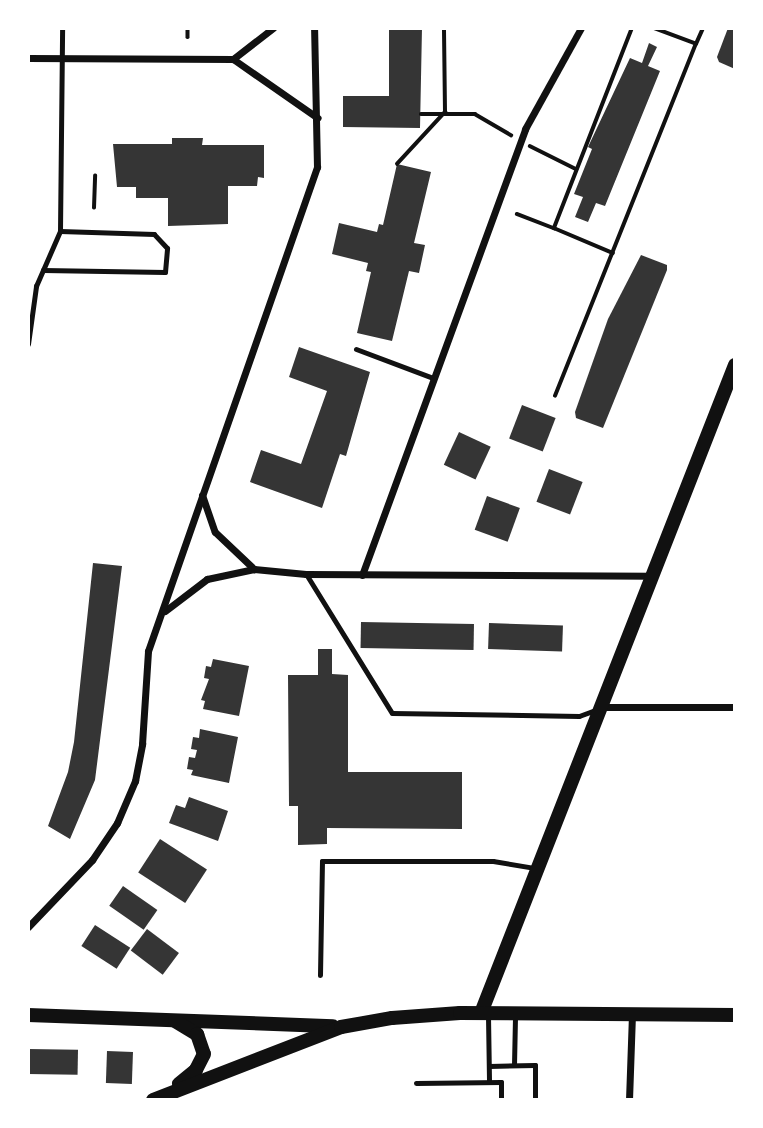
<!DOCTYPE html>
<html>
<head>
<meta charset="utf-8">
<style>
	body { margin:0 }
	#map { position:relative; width:763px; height:1128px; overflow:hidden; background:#fff; font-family:"PT Sans Narrow",sans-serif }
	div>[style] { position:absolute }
	.building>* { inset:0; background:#353535; transform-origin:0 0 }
	.path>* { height:3.5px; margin:-1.75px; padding:0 1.75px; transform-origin:1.75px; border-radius:1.75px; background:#111 }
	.service>* { height:5px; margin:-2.5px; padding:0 2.5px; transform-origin:2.5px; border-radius:2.5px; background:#111 }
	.minor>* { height:7px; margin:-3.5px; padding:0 3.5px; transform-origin:3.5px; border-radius:3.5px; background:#111 }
	.secondary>* { height:14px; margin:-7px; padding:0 7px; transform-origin:7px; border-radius:7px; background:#111 }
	span { translate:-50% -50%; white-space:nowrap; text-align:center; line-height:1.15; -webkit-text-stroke:6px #fff; paint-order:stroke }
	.frame { position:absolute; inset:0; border:30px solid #fff; pointer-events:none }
</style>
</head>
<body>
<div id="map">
	<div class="building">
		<i style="clip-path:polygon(389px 28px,422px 28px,420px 128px,343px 127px,343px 96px,389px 96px)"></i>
		<i style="clip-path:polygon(728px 28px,735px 28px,735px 69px,719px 62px,717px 57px)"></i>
		<i style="clip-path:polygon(649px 43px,657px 47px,648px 66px,660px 71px,605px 206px,596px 203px,588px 222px,575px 217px,583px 197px,574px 194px,592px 149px,588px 147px,630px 58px,642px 63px)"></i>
		<i style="clip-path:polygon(172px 138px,203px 138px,202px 145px,264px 145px,264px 178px,258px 177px,257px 186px,228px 186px,228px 224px,168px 226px,168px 198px,136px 198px,136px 187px,117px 187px,113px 144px,172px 144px)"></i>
		<i style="clip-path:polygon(397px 164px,431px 172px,414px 243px,425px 245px,419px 273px,409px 271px,392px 341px,357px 333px,371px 272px,366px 271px,368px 263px,332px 254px,339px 223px,377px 232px,379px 224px,383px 225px)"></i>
		<i style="clip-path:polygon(641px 255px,667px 265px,667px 270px,603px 428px,576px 418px,575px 412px,608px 319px)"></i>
		<i style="clip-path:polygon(299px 347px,370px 372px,346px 456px,340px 454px,322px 508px,250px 482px,261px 450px,301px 464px,327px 391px,289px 377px)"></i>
		<i style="left:522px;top:405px;width:36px;height:36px;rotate:21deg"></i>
		<i style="left:459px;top:432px;width:35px;height:36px;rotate:25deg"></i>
		<i style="left:549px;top:469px;width:36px;height:35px;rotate:21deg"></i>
		<i style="left:487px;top:496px;width:35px;height:36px;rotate:20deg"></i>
		<i style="clip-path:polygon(93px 563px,122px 566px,95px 780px,70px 839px,48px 826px,68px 772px,74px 742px)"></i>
		<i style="left:361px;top:622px;width:113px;height:26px;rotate:1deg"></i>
		<i style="left:489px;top:623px;width:74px;height:26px;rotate:2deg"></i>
		<i style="clip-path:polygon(318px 649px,332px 649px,332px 674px,348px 675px,348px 772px,462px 772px,462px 829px,327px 828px,327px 844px,298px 845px,298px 806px,289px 806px,288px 675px,318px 675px)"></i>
		<i style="clip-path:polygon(213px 659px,249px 666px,239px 716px,203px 709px,205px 701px,201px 700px,209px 679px,204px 678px,206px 666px,211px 667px)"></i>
		<i style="clip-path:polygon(200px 729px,238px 737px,229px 783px,191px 775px,193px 770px,187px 769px,189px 757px,195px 758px,197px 750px,191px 749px,193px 737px,199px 738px)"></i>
		<i style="clip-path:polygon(189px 797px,228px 811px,218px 841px,169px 823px,176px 805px,185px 808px)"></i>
		<i style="left:160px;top:839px;width:56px;height:40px;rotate:33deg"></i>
		<i style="left:123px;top:886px;width:42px;height:24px;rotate:35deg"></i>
		<i style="left:95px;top:925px;width:42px;height:25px;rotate:33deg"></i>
		<i style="left:147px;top:929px;width:40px;height:27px;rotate:37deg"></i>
		<i style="left:28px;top:1049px;width:50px;height:25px;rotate:1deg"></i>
		<i style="left:107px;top:1051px;width:26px;height:32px;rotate:2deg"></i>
	</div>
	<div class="path">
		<i style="left:188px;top:28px;width:9px;rotate:90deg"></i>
		<i style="left:696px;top:44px;width:17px;rotate:-66deg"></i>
		<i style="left:421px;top:114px;width:54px"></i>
		<i style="left:475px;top:114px;width:42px;rotate:30.3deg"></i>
		<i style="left:530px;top:146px;width:51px;rotate:26.6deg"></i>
		<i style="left:397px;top:164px;width:71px;rotate:-47.3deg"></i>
		<i style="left:445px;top:112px;width:84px;rotate:-90.7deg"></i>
		<i style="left:94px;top:208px;width:32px;rotate:-88deg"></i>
		<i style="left:517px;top:214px;width:40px;rotate:21deg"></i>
		<i style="left:554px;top:228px;width:215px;rotate:-68.7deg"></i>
		<i style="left:554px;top:228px;width:64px;rotate:23deg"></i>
		<i style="left:555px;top:396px;width:379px;rotate:-68.2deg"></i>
		<i style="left:696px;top:44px;width:46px;rotate:-159.6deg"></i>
	</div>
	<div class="service">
		<i style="left:43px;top:270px;width:122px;rotate:0.9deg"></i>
		<i style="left:165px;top:272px;width:24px;rotate:-85deg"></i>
		<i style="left:167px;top:248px;width:19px;rotate:-133deg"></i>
		<i style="left:154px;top:234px;width:94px;rotate:-178.2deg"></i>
		<i style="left:28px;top:344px;width:59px;rotate:-82.1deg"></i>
		<i style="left:36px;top:286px;width:60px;rotate:-66.4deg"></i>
		<i style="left:60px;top:231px;width:203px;rotate:-89.4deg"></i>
		<i style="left:356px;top:349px;width:82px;rotate:20.6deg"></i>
		<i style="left:306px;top:574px;width:163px;rotate:58.3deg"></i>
		<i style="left:392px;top:713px;width:187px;rotate:0.9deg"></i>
		<i style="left:579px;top:716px;width:20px;rotate:-20deg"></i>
		<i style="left:320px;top:975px;width:114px;rotate:-89deg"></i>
		<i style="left:322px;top:861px;width:171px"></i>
		<i style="left:493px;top:861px;width:43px;rotate:9.5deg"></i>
		<i style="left:488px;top:1016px;width:66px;rotate:89.1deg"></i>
		<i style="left:514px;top:1065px;width:49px;rotate:-88.8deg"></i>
		<i style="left:489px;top:1066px;width:46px;rotate:-1.2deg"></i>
		<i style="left:535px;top:1065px;width:35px;rotate:90deg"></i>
		<i style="left:416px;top:1083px;width:85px;rotate:-0.7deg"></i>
		<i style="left:501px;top:1082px;width:18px;rotate:90deg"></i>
	</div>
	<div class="minor">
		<i style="left:28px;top:58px;width:205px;rotate:0.3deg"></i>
		<i style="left:233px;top:59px;width:103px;rotate:34.8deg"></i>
		<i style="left:233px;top:59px;width:51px;rotate:-37.8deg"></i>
		<i style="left:202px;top:495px;width:39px;rotate:71deg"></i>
		<i style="left:215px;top:532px;width:54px;rotate:43.5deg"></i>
		<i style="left:362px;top:575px;width:475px;rotate:-69.9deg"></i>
		<i style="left:525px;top:129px;width:115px;rotate:-61deg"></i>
		<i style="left:165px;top:611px;width:53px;rotate:-37.3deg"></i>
		<i style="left:207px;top:579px;width:48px;rotate:-12deg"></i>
		<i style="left:254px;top:569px;width:52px;rotate:5.5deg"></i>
		<i style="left:306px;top:574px;width:345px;rotate:0.3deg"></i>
		<i style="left:602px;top:707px;width:133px"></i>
		<i style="left:28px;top:927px;width:93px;rotate:-46.3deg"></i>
		<i style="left:92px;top:860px;width:45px;rotate:-56deg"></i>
		<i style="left:117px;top:823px;width:46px;rotate:-66.8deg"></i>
		<i style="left:135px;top:781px;width:38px;rotate:-79deg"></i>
		<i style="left:142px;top:744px;width:93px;rotate:-86.3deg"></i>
		<i style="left:148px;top:651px;width:513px;rotate:-70.75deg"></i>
		<i style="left:317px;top:167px;width:139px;rotate:-91.2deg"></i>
		<i style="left:629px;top:1100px;width:86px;rotate:-88deg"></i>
	</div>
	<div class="secondary">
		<i style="left:481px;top:1013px;width:696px;rotate:-68.6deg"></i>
		<i style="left:28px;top:1015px;width:305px;rotate:2.1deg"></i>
		<i style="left:175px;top:1021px;width:26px;rotate:31deg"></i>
		<i style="left:197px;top:1034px;width:21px;rotate:71deg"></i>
		<i style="left:204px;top:1054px;width:18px;rotate:117deg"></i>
		<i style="left:196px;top:1070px;width:22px;rotate:141deg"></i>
		<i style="left:153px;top:1100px;width:202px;rotate:-21.2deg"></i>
		<i style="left:341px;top:1027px;width:52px;rotate:-10deg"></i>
		<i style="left:392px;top:1018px;width:68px;rotate:-4.2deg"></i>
		<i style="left:460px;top:1013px;width:275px;rotate:0.4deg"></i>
	</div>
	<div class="frame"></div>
</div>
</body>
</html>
